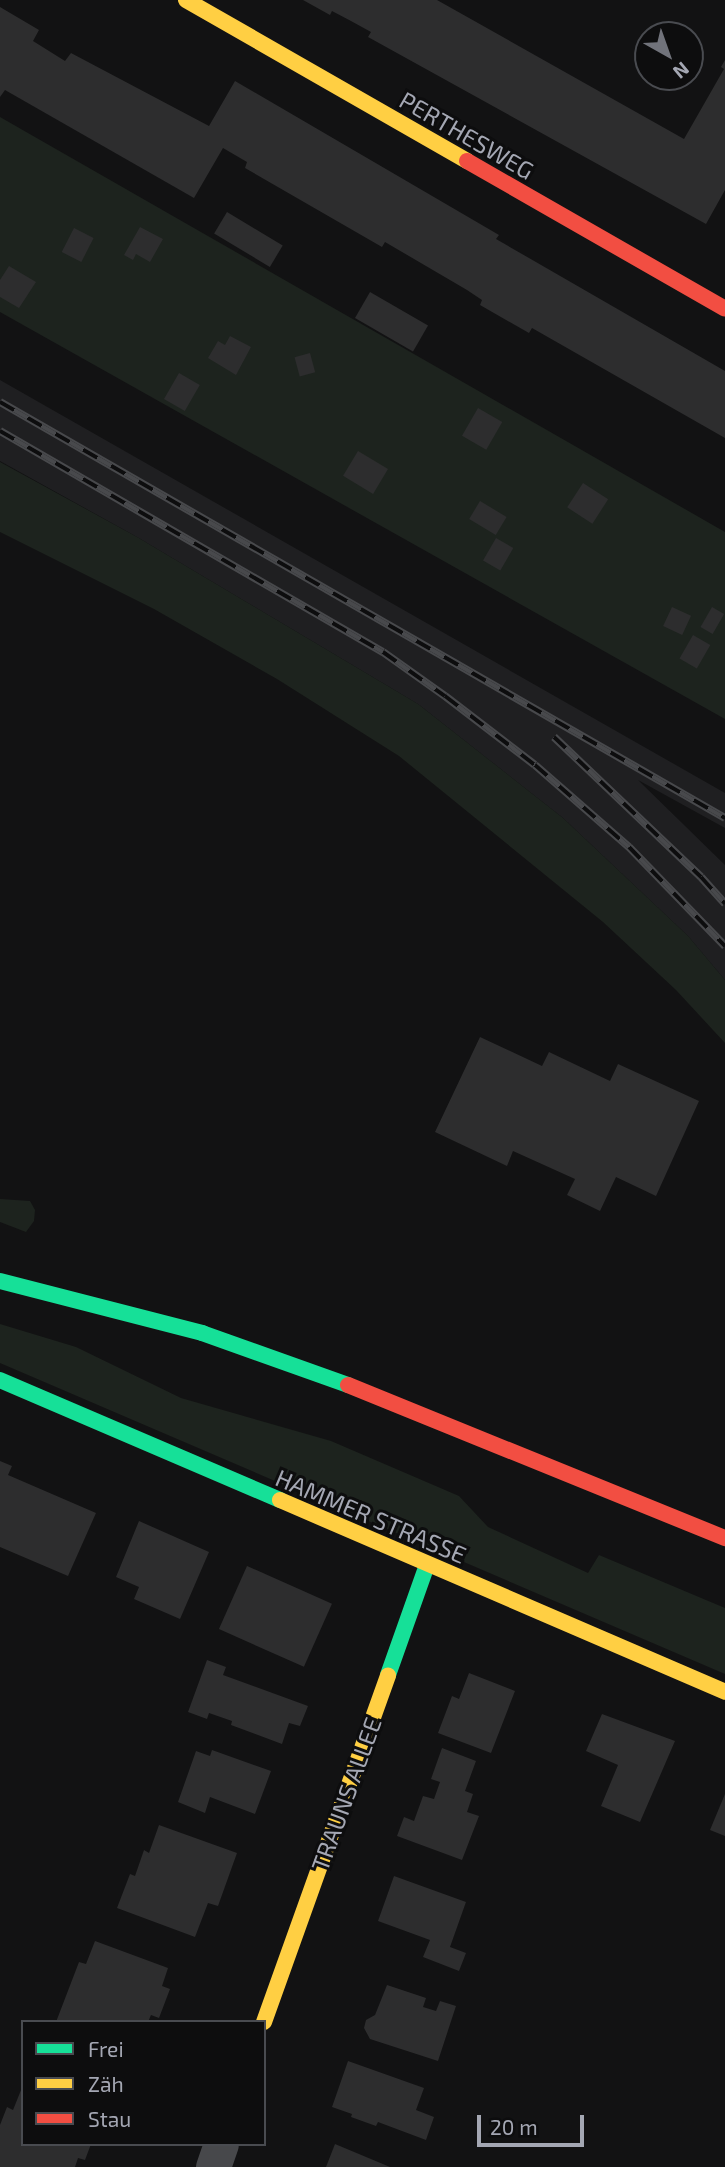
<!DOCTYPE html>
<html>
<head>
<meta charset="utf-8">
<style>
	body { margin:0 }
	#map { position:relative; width:725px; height:2167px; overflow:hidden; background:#121213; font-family:"Exo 2",sans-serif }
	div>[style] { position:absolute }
	.built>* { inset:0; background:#1f1f21 }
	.green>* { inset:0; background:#1d231e }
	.building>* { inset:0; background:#2d2d2e; transform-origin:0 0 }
	.street>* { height:35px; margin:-17.5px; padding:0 17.5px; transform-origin:17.5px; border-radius:17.5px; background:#47484b }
	.fast>* { height:16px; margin:-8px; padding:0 8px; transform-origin:8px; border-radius:8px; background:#16e098 }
	.slow>* { height:16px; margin:-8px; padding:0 8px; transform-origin:8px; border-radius:8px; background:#ffcf43 }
	.jam>* { height:16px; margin:-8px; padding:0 8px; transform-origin:8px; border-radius:8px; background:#f24e42 }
	.rail>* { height:8px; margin-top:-4px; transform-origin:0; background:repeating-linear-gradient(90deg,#0d0d0e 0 16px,#48494c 0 32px); box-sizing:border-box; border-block:2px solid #48494c }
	span { translate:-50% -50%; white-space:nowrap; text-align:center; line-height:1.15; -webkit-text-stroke:6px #0d0d0e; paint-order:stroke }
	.street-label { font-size:24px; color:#a4a7b3 }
	.legend { position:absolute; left:21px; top:2020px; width:245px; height:126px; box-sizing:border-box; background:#0d0d0e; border:2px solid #494b50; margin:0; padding:9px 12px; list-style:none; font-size:21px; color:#a4a7b3 }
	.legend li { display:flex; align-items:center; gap:14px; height:35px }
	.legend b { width:35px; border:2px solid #494b50 }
	.north { position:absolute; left:634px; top:21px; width:70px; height:70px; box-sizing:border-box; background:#0d0d0e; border:2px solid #494b50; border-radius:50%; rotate:140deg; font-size:19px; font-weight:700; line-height:28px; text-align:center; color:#a4a7b3 }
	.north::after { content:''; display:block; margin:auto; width:24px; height:32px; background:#71737b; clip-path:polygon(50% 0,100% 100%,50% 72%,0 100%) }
	.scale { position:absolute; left:477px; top:2115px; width:107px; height:32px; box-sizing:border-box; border:4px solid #a4a7b3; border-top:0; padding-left:9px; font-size:21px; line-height:24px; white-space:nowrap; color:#a4a7b3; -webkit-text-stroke:5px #0d0d0e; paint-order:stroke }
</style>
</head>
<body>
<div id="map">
	<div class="built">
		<i style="clip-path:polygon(0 380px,725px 793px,725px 828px,638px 780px,725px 865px,725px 980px,688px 936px,563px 818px,418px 704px,137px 537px,0 461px)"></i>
	</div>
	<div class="green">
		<i style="clip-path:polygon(0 117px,725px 532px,725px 719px,0 312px)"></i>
		<i style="clip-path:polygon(0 462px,137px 537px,418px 704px,563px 818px,688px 936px,725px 980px,725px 1043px,676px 990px,603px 922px,399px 756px,277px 679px,154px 609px,0 532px)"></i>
		<i style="clip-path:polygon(0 1199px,30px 1201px,35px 1210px,34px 1221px,26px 1232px,0 1222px)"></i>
		<i style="clip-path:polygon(0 1324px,76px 1347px,181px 1398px,331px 1441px,459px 1496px,488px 1527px,588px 1573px,599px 1555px,725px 1608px,725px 1674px,0 1363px)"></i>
	</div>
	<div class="building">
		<i style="clip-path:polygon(303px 0,437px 0,684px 139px,724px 69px,721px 67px,725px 60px,725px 190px,706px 224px,368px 37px,371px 32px,351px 21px,332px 11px,330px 15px)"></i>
		<i style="clip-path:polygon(0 7px,39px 30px,33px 41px,65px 61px,71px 53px,209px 126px,235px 81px,499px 235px,496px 239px,725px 371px,725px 438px,532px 328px,529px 333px,480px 305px,482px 300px,467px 290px,385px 242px,382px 247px,245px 168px,247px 162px,223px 148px,194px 198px,5px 90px,0 97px)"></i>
		<i style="left:227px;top:212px;width:65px;height:25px;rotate:31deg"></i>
		<i style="clip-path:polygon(140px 227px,163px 239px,150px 262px,136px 254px,133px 260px,124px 255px)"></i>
		<i style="left:74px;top:228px;width:22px;height:27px;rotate:27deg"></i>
		<i style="clip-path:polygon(9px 266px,36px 282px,19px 308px,0 297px,0 280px)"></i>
		<i style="left:370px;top:292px;width:67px;height:30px;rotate:30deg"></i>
		<i style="clip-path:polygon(230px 336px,251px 347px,236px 375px,208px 358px,218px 341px,225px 345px)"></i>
		<i style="left:310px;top:353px;width:20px;height:16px;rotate:75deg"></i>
		<i style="left:179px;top:373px;width:24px;height:30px;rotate:30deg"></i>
		<i style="left:478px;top:408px;width:28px;height:32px;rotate:30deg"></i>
		<i style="left:358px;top:451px;width:35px;height:29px;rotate:31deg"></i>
		<i style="left:583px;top:483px;width:30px;height:29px;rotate:33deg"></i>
		<i style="left:480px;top:501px;width:31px;height:21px;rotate:31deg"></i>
		<i style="left:496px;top:538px;width:20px;height:26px;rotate:30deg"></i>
		<i style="left:672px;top:607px;width:21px;height:21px;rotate:25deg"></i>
		<i style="left:712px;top:607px;width:14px;height:23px;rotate:30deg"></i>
		<i style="left:693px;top:635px;width:20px;height:27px;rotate:30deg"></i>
		<i style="clip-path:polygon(480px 1037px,542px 1066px,549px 1052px,610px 1081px,618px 1064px,699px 1101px,656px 1196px,616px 1177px,600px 1211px,567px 1195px,575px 1179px,513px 1151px,507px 1166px,435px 1132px)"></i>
		<i style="clip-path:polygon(0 1461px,12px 1466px,8px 1475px,96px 1513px,68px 1576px,0 1547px)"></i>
		<i style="clip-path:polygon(139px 1521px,209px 1552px,180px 1619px,134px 1599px,139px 1587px,116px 1577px)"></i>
		<i style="left:247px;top:1566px;width:93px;height:69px;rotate:24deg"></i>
		<i style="clip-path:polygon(207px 1660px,226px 1667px,223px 1675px,308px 1706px,300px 1726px,289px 1723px,282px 1744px,231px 1725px,232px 1721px,209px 1713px,207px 1719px,188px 1712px)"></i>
		<i style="clip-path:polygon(469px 1673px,515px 1691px,491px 1753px,438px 1733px,452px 1696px,459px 1699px)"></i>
		<i style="clip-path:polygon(602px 1714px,675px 1741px,640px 1822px,601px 1806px,618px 1765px,586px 1751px)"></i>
		<i style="clip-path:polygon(442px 1748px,476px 1761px,465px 1791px,473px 1794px,467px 1812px,479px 1816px,462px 1860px,397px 1836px,404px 1817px,414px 1821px,423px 1796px,434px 1799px,440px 1782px,431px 1779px)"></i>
		<i style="clip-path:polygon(212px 1750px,271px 1771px,255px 1814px,210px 1797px,205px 1813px,178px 1802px,196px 1751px,210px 1756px)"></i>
		<i style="clip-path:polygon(725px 1794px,725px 1836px,710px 1830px)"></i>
		<i style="clip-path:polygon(159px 1825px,237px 1853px,218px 1906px,208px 1903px,195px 1937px,117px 1908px,130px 1874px,135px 1876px,144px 1850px,149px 1853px)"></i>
		<i style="clip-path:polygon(394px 1876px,466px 1902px,450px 1947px,466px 1953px,459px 1971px,423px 1957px,430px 1940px,378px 1921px)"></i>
		<i style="clip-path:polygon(95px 1941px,168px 1968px,162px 1986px,170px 1989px,159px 2018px,151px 2015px,148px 2022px,56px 2022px,79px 1962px,86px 1964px)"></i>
		<i style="clip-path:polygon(387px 1985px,426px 1998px,423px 2007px,436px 2011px,440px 2001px,456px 2006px,438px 2061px,370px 2039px,364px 2028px,366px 2020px,375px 2015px)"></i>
		<i style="clip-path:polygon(348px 2061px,424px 2088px,416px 2110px,434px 2117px,426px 2140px,378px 2122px,376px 2126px,351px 2117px,352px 2114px,332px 2107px)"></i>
		<i style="clip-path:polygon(23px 2085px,23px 2144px,91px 2144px,85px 2160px,78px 2158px,75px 2167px,0 2167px,0 2125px,7px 2107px,13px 2110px)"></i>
		<i style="clip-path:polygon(335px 2144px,390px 2167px,326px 2167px)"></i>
	</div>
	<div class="street">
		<i style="left:213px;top:2167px;width:24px;rotate:-71deg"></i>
	</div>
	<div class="fast">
		<i style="left:0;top:1281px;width:209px;rotate:14.4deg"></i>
		<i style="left:202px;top:1333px;width:155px;rotate:19.6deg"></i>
		<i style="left:0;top:1380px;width:305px;rotate:23.2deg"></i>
		<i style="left:388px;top:1675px;width:117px;rotate:-70.5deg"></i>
	</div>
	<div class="slow">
		<i style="left:186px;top:0;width:324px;rotate:29.8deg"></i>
		<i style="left:280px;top:1500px;width:485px;rotate:23.3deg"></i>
		<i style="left:264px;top:2022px;width:368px;rotate:-70.3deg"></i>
	</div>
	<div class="jam">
		<i style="left:467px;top:161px;width:297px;rotate:29.8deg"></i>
		<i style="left:348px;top:1385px;width:407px;rotate:22.1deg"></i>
	</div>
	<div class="rail">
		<i style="left:0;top:402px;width:836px;rotate:29.85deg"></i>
		<i style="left:0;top:431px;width:442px;rotate:30deg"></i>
		<i style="left:383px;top:652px;width:76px;rotate:35.4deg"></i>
		<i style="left:445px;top:696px;width:113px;rotate:37.5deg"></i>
		<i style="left:535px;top:765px;width:125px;rotate:41.1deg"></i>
		<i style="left:629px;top:847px;width:138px;rotate:45.9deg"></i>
		<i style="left:554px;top:737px;width:203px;rotate:43.6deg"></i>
		<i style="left:701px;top:877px;width:36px;rotate:48deg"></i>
	</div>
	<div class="street-label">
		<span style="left:467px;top:135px;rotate:30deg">PERTHESWEG</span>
		<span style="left:371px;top:1516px;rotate:23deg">HAMMER STRASSE</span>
		<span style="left:346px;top:1794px;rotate:-70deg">TRAUNS ALLEE</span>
	</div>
	<ul class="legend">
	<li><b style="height:9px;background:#16e098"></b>Frei</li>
	<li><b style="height:9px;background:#ffcf43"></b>Zäh</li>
	<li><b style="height:9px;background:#f24e42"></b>Stau</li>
	</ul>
	<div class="north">N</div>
	<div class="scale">20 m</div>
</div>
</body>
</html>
